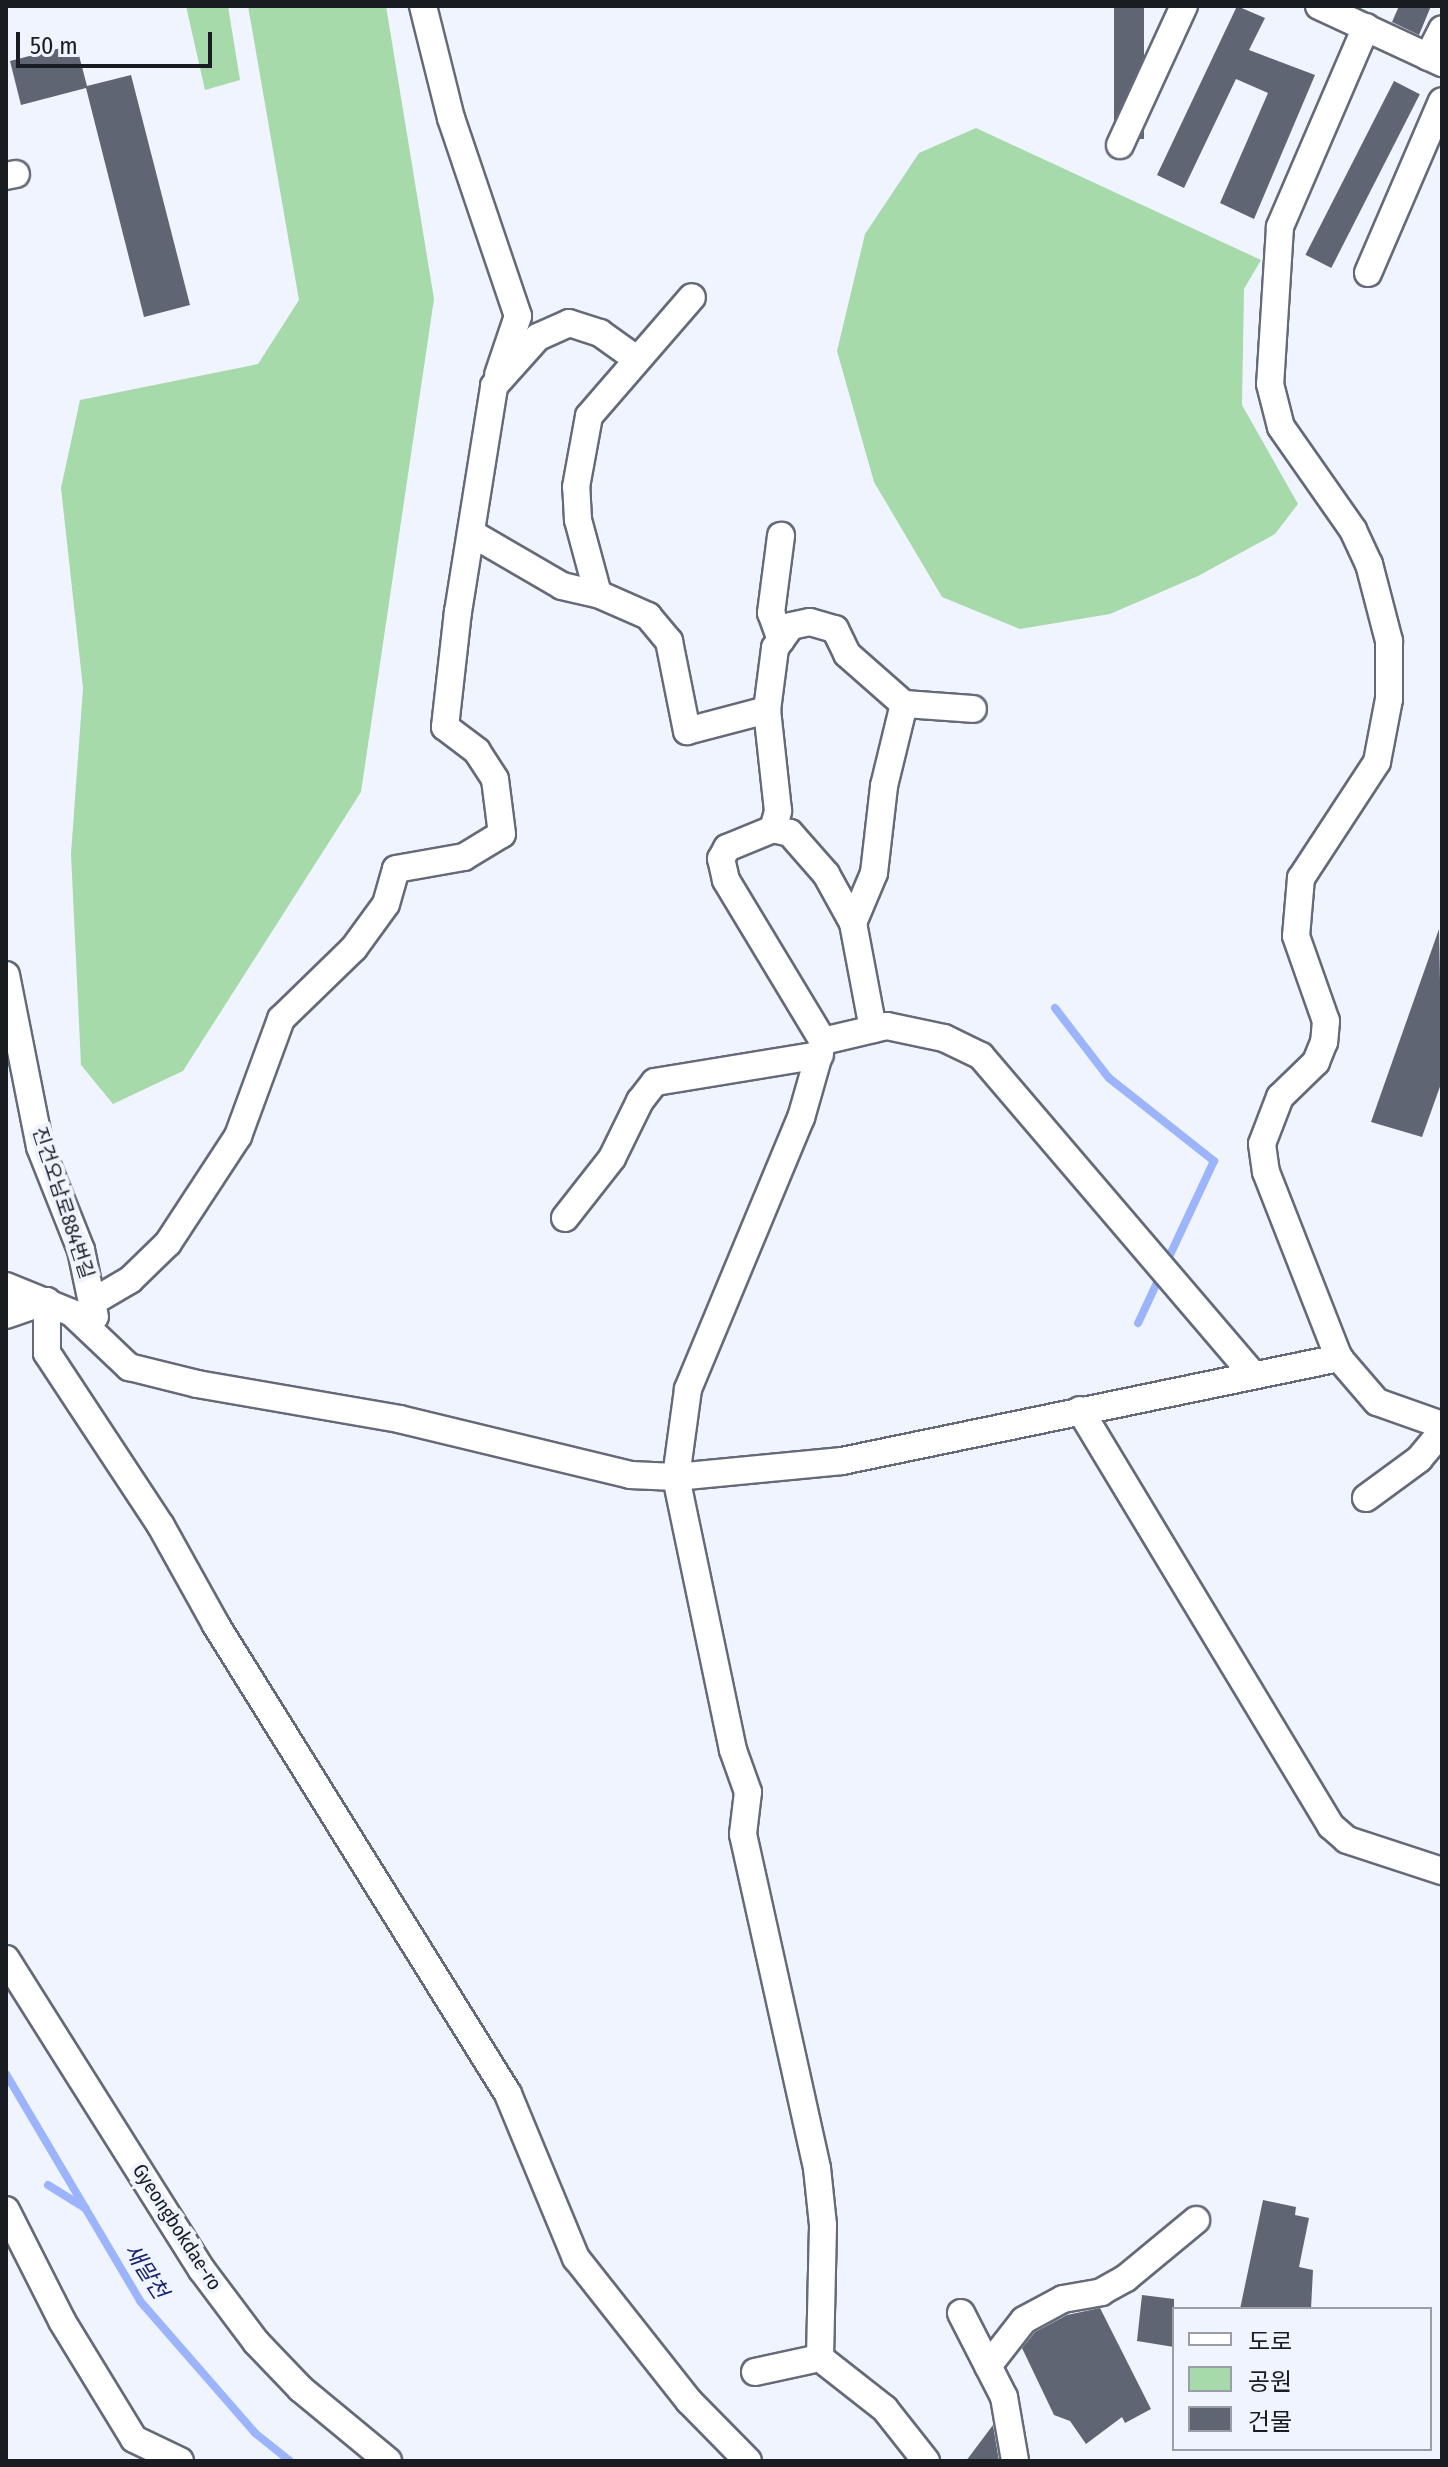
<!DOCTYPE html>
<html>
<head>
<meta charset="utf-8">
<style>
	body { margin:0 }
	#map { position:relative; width:1448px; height:2467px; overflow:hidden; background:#f0f4fe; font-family:"Fira Sans Condensed","Noto Sans KR",sans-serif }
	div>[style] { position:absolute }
	.green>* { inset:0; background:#a7daaa }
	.stream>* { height:8px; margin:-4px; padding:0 4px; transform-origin:4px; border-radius:4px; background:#9bb4fc }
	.building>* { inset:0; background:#5f6573; transform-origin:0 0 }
	.roads { filter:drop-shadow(2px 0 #656a79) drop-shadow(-2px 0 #656a79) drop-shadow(0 2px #656a79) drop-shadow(0 -2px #656a79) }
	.minor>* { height:26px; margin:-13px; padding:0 13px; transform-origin:13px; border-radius:13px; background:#fff }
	span { translate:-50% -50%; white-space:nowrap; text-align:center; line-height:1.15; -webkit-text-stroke:8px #f0f4fe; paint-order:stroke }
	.street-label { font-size:20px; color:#191c21 }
	.water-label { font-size:22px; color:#152070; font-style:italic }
	.frame { position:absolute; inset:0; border:8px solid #191c21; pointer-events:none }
	.legend { position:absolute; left:1172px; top:2307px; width:260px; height:144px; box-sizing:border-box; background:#f0f4fe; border:2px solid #9a9ea6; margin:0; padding:10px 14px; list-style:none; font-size:24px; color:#191c21 }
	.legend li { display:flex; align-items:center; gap:16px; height:40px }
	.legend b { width:40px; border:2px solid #9a9ea6 }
	.scale { position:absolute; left:16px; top:32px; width:196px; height:36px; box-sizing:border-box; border:4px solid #191c21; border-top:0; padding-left:10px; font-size:24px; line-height:28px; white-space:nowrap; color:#191c21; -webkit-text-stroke:6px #f0f4fe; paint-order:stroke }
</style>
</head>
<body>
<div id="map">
	<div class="green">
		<i style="clip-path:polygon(186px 6px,228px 6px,240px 80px,205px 90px)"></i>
		<i style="clip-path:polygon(248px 6px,386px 6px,434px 299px,361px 792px,183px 1071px,113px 1104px,81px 1065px,71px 854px,83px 688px,61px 488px,80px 400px,258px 364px,299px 300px)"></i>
		<i style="clip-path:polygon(976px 128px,1261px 260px,1244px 289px,1242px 405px,1298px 504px,1275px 534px,1198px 576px,1110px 614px,1020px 629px,942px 597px,874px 482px,837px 351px,865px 234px,919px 153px)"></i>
	</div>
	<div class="stream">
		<i style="left:1055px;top:1008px;width:88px;rotate:52.4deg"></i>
		<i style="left:1109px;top:1078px;width:134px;rotate:38.3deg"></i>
		<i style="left:1214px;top:1161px;width:179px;rotate:115.1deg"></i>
		<i style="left:6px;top:2074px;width:264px;rotate:59.4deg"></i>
		<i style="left:140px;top:2301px;width:175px;rotate:48.9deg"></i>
		<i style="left:255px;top:2433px;width:45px;rotate:38.7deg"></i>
		<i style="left:48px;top:2185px;width:44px;rotate:31.9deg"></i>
	</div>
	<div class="building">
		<i style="left:1114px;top:6px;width:30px;height:133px"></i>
		<i style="clip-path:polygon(1237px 6px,1265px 18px,1249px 50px,1315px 75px,1254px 219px,1220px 203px,1268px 93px,1236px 79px,1184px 188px,1157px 175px)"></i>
		<i style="clip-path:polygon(1399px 6px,1431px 6px,1419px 35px,1392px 22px)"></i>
		<i style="clip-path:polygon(76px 44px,87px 86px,131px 75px,190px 305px,144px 317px,86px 88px,21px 105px,10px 61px)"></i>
		<i style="left:1394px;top:81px;width:29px;height:195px;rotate:27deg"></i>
		<i style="clip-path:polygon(1439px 929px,1442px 1081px,1422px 1137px,1371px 1122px)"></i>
		<i style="clip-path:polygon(1263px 2200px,1296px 2207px,1295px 2215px,1309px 2218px,1299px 2267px,1313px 2270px,1311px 2309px,1240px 2309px)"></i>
		<i style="clip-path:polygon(1142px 2295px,1174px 2299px,1174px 2347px,1137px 2341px)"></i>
		<i style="clip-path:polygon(1100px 2308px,1151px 2409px,1125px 2423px,1122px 2417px,1086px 2444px,1070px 2421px,1054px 2415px,1022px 2348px,1035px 2332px,1067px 2315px)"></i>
		<i style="clip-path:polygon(993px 2425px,999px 2461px,966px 2461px)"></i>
	</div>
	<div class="roads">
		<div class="minor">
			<i style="left:423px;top:6px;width:115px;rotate:76deg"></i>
			<i style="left:451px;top:118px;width:209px;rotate:71.3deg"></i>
			<i style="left:518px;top:316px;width:62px;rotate:108.7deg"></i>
			<i style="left:1319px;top:6px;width:136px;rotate:24.9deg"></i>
			<i style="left:1366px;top:27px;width:218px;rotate:113.3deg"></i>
			<i style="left:1280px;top:227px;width:157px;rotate:93.6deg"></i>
			<i style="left:1270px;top:384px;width:44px;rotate:75.7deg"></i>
			<i style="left:1281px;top:427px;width:126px;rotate:55deg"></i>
			<i style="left:1353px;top:530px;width:38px;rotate:65deg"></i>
			<i style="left:1369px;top:564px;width:80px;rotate:75.4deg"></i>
			<i style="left:1389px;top:641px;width:58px;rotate:90deg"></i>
			<i style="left:1389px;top:699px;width:64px;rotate:100.8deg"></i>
			<i style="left:1377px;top:762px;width:139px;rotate:123.2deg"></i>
			<i style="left:1301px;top:878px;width:58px;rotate:94.9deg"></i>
			<i style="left:1296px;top:936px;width:90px;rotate:70.6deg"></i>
			<i style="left:1326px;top:1021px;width:21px;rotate:95deg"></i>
			<i style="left:1324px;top:1042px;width:22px;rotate:112deg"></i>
			<i style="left:1316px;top:1062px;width:50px;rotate:135.8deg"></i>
			<i style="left:1280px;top:1097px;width:50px;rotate:111deg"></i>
			<i style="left:1262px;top:1144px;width:28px;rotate:82deg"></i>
			<i style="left:1266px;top:1172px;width:200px;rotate:68.6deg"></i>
			<i style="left:1339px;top:1358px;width:58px;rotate:49.2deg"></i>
			<i style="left:1377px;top:1402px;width:69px;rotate:19.5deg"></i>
			<i style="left:1428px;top:57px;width:31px;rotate:-63deg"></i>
			<i style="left:1120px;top:145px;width:153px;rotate:-65.3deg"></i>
			<i style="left:6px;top:176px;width:10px;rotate:-11deg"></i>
			<i style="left:1368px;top:273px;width:187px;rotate:-66.7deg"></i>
			<i style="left:471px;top:533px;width:105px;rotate:30.2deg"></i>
			<i style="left:562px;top:586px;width:37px;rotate:13deg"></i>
			<i style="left:598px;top:594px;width:55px;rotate:23.7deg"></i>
			<i style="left:648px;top:616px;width:33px;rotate:50deg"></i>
			<i style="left:669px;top:641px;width:92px;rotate:78.7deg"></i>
			<i style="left:687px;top:731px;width:83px;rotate:-14.7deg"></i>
			<i style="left:598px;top:594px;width:77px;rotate:-105.1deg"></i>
			<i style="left:578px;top:520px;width:33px;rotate:-93deg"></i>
			<i style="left:576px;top:487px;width:72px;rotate:-79.6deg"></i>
			<i style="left:589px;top:416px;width:157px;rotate:-49.1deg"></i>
			<i style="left:781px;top:640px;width:29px;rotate:-110deg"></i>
			<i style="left:771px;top:613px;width:78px;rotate:-82.6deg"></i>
			<i style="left:773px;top:829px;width:19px;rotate:-74deg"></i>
			<i style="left:778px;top:811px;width:102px;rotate:-96.2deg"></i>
			<i style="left:767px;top:710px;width:63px;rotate:-82.6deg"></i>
			<i style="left:775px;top:648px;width:27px;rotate:-54deg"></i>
			<i style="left:791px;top:626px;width:19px;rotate:-12deg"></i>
			<i style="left:810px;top:622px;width:26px;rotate:16deg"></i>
			<i style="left:835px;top:629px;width:28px;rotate:64deg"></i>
			<i style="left:847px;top:654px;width:76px;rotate:41.3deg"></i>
			<i style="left:904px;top:704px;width:69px;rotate:4.1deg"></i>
			<i style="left:853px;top:923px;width:54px;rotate:-67.2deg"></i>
			<i style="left:874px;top:873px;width:88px;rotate:-83.4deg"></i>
			<i style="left:884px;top:786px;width:84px;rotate:-76.3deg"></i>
			<i style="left:6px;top:975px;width:175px;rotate:78.8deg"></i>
			<i style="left:40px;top:1147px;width:111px;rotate:68.3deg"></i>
			<i style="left:81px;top:1250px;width:68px;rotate:78.2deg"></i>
			<i style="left:823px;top:1041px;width:188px;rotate:-121.1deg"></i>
			<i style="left:726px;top:880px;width:22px;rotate:-103deg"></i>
			<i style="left:721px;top:859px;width:13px;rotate:-61deg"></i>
			<i style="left:727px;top:848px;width:50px;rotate:-22.4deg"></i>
			<i style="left:773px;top:829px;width:17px;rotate:13deg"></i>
			<i style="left:790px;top:833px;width:55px;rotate:48.7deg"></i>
			<i style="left:826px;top:874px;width:56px;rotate:61.1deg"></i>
			<i style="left:853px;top:923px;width:108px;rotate:79.3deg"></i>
			<i style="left:565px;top:1218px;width:76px;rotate:-51.9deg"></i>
			<i style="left:612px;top:1158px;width:64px;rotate:-63.8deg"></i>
			<i style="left:640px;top:1101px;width:24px;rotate:-52deg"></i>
			<i style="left:655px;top:1082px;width:167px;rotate:-9.3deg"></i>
			<i style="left:6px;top:1286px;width:71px;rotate:22.2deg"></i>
			<i style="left:72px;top:1313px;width:79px;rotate:43.5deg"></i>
			<i style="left:129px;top:1367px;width:70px;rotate:14deg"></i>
			<i style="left:197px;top:1384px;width:205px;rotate:9.8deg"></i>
			<i style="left:399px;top:1419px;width:238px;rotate:13.6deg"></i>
			<i style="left:630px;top:1475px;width:46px;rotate:2.5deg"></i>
			<i style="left:676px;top:1477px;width:167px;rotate:-5.5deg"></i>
			<i style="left:842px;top:1461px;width:508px;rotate:-11.71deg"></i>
			<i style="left:94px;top:1301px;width:42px;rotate:-30.3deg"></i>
			<i style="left:130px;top:1280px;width:53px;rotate:-44.2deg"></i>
			<i style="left:168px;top:1243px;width:128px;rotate:-56.8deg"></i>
			<i style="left:238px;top:1136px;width:125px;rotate:-69.8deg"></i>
			<i style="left:281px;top:1019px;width:102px;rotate:-44.2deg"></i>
			<i style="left:354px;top:948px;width:54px;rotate:-54deg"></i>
			<i style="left:386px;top:904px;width:36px;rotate:-74deg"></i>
			<i style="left:396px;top:869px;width:69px;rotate:-10deg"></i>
			<i style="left:464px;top:857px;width:44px;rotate:-31.2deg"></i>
			<i style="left:502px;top:834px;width:55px;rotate:-97.3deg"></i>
			<i style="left:495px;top:779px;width:33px;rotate:-123deg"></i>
			<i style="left:477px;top:751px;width:40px;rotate:-143deg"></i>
			<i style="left:445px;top:727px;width:116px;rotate:-83.6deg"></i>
			<i style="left:458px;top:612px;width:229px;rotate:-80.9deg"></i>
			<i style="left:494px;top:386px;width:66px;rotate:-48.1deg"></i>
			<i style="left:538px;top:337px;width:34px;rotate:-24deg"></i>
			<i style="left:569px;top:323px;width:33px;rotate:18deg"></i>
			<i style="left:600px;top:333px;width:43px;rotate:35.5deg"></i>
			<i style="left:6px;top:1315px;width:43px;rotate:-18.9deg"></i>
			<i style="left:47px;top:1301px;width:52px;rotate:90deg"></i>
			<i style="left:47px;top:1353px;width:207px;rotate:56.6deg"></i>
			<i style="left:161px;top:1526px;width:113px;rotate:60.9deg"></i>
			<i style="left:216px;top:1625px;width:552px;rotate:58.09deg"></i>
			<i style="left:508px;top:2094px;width:178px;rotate:67.5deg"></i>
			<i style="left:576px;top:2258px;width:182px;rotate:51.7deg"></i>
			<i style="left:689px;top:2401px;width:84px;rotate:45.5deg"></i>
			<i style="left:1080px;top:1410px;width:486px;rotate:58.9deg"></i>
			<i style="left:1331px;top:1826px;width:21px;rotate:41deg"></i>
			<i style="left:1347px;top:1840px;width:100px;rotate:18.1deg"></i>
			<i style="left:1366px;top:1498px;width:66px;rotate:-36.3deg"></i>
			<i style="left:1419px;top:1459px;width:35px;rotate:-50deg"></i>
			<i style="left:6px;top:1959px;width:368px;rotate:57.8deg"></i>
			<i style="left:202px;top:2270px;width:90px;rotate:53.1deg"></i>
			<i style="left:256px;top:2342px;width:65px;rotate:46.2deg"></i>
			<i style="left:301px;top:2389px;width:113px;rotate:39.6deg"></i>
			<i style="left:6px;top:2210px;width:124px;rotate:63.2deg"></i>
			<i style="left:62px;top:2321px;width:138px;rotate:58.6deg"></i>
			<i style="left:134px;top:2439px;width:51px;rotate:25.6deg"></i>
			<i style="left:961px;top:2313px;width:94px;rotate:62.9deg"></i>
			<i style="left:1004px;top:2397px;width:65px;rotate:80.2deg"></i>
			<i style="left:988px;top:2366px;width:58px;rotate:-52deg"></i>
			<i style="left:1024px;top:2320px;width:44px;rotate:-28.3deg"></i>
			<i style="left:1063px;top:2299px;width:39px;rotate:-10deg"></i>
			<i style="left:1101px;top:2292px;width:29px;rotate:-29deg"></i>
			<i style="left:1126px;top:2278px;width:91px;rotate:-39.6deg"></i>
			<i style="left:755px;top:2372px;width:66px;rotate:-12.2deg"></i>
			<i style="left:926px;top:2461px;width:66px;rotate:-128.3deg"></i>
			<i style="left:885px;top:2409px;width:83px;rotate:-141.9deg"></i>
			<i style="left:820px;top:2358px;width:133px;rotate:-88.7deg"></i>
			<i style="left:823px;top:2225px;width:57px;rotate:-96deg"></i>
			<i style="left:817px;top:2168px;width:342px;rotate:-102.5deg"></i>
			<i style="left:743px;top:1834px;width:42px;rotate:-83.2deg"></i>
			<i style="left:748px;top:1792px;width:45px;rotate:-109.7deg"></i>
			<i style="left:733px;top:1750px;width:279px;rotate:-101.8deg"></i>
			<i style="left:676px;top:1477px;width:89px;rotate:-82.2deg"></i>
			<i style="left:688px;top:1389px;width:294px;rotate:-67.4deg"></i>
			<i style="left:801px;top:1118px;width:80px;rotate:-74.1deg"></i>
			<i style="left:823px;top:1041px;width:66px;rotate:-13.2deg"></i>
			<i style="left:887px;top:1026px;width:58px;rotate:11.9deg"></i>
			<i style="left:944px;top:1038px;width:41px;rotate:25.9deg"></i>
			<i style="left:981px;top:1056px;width:417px;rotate:49.5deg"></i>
		</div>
	</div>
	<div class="street-label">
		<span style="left:63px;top:1203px;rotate:72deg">진건오남로884번길</span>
		<span style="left:177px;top:2227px;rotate:57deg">Gyeongbokdae-ro</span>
	</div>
	<div class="water-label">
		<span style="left:146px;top:2271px;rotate:57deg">새말천</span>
	</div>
	<div class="frame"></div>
	<ul class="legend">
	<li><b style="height:10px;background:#fff"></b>도로</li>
	<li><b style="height:22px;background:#a7daaa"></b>공원</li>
	<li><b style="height:22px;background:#5f6573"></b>건물</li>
	</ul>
	<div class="scale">50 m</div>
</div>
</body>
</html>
